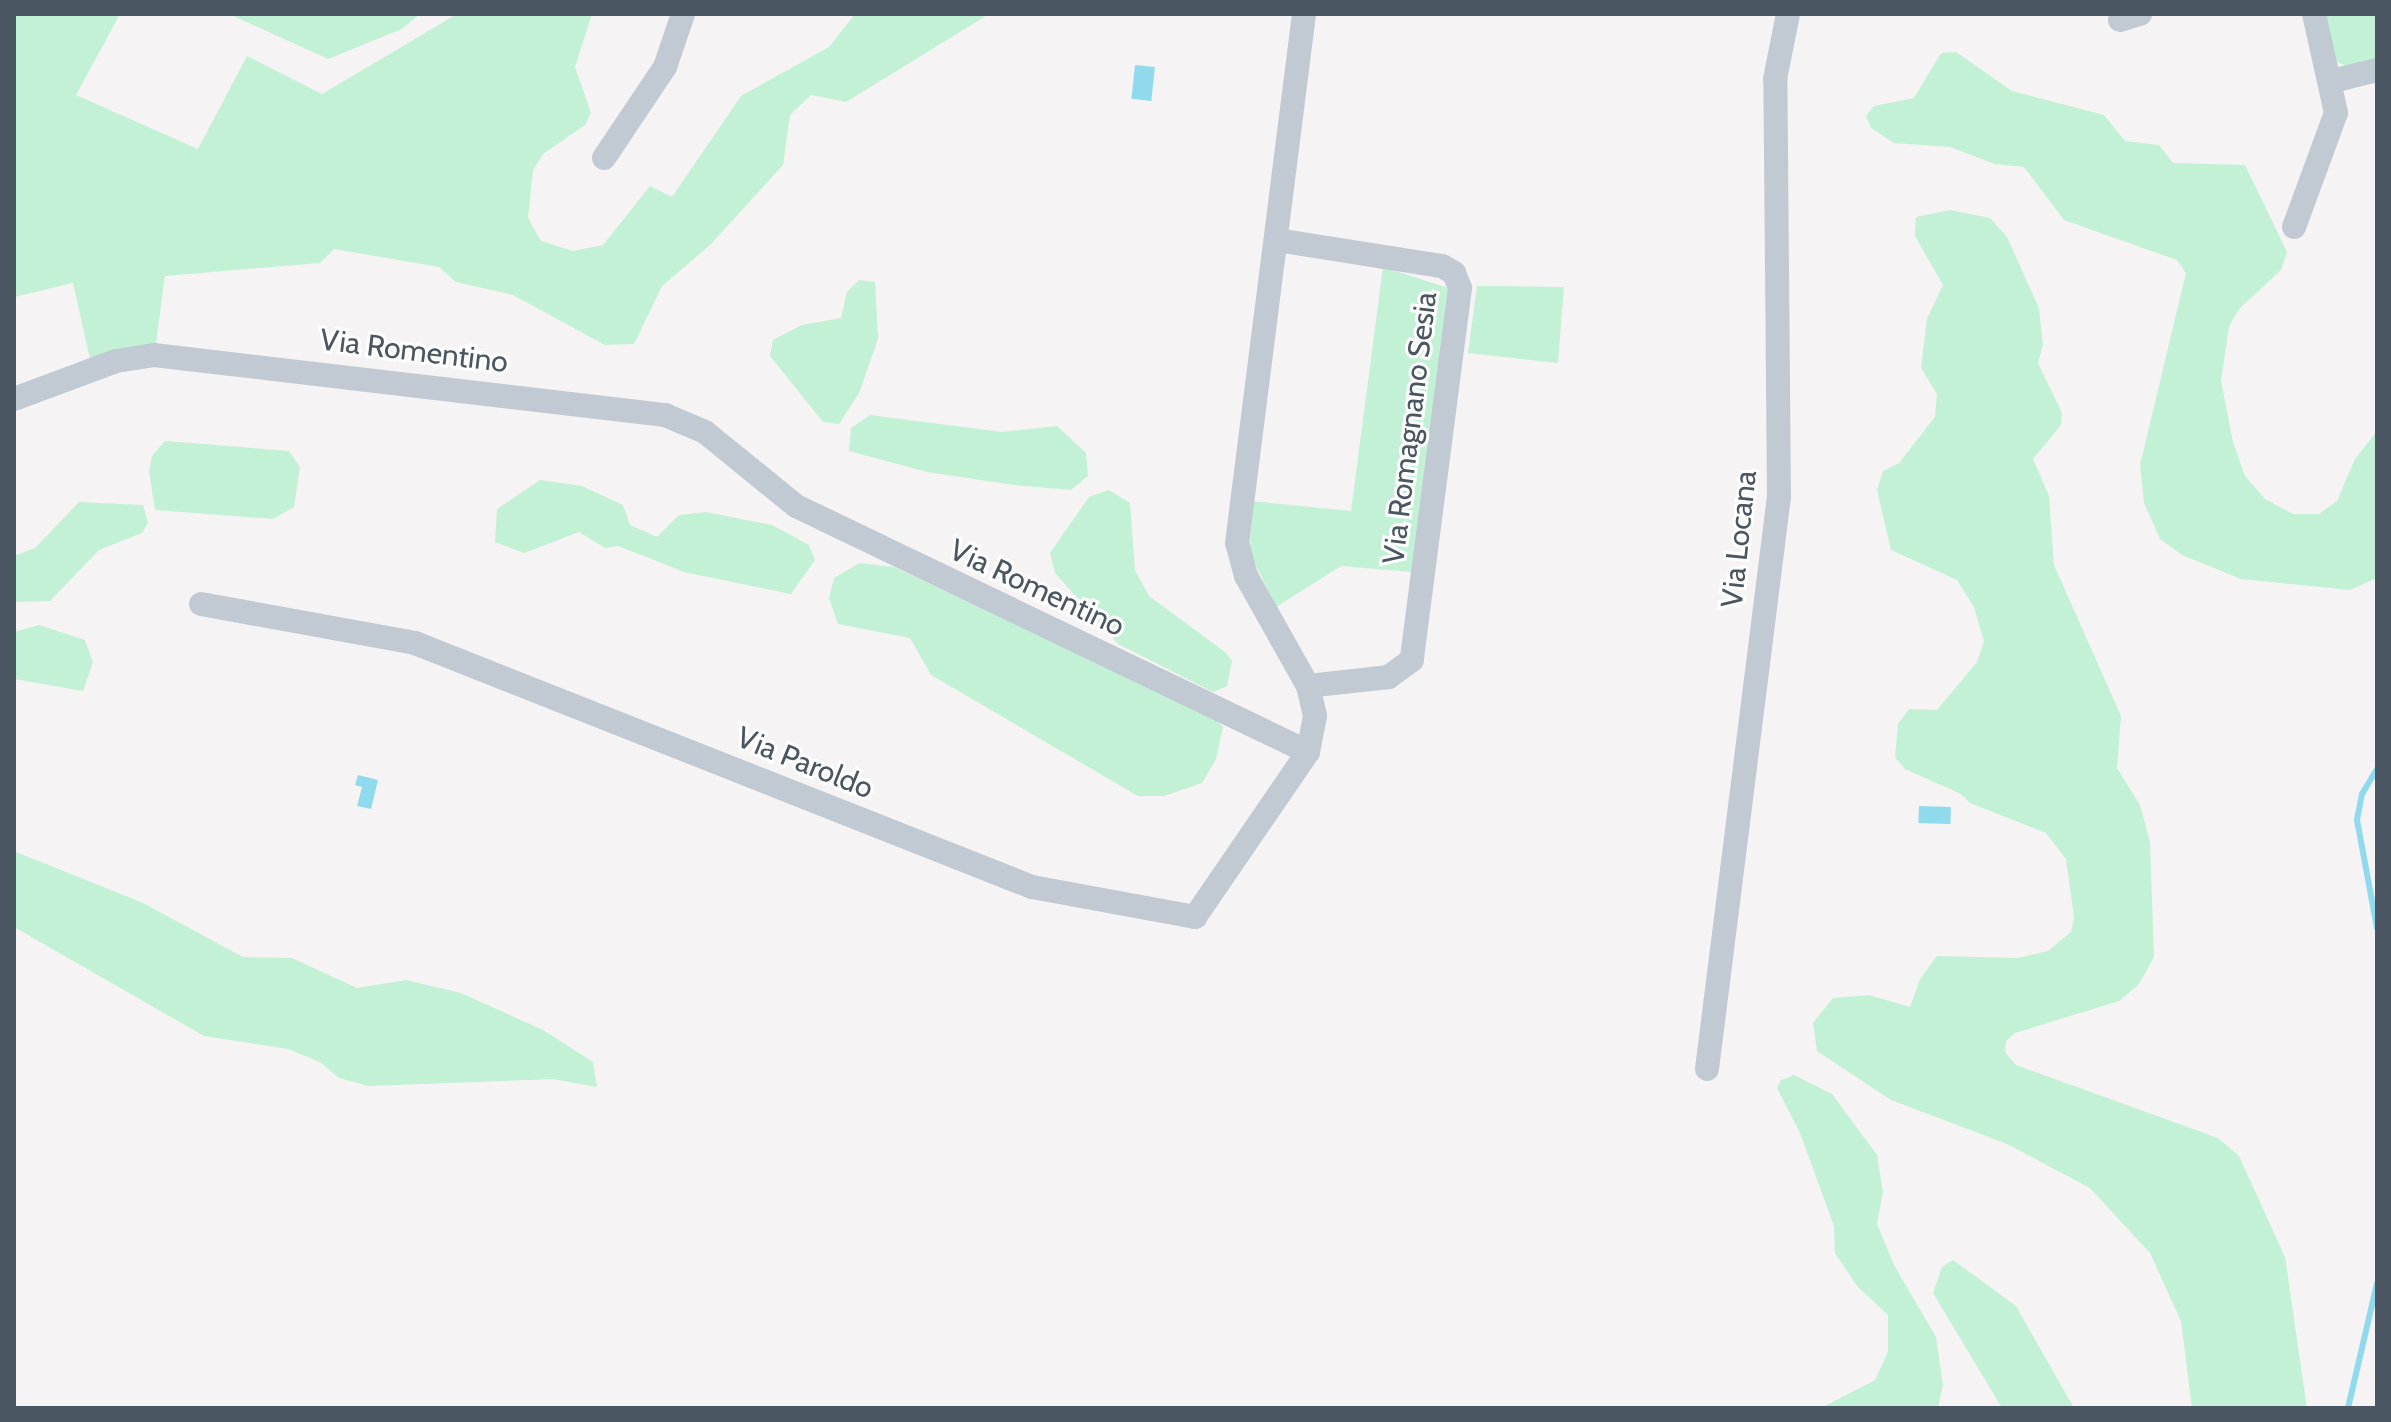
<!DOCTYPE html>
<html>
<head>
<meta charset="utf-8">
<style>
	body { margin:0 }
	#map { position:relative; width:2391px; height:1422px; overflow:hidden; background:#f5f3f3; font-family:Cabin,sans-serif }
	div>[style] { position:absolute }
	.green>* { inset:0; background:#c3f1d5 }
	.water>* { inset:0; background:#90daee; transform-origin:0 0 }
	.stream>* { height:6px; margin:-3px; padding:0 3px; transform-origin:3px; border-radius:3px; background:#90daee }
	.minor>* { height:24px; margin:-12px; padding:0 12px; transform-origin:12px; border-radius:12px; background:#c1cad2 }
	span { translate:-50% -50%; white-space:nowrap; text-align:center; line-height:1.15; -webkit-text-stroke:6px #fff; paint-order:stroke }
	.street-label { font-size:30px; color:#4a5661 }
	.frame { position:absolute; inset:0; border:16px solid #4a5661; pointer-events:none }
</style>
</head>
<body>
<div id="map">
	<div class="green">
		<i style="clip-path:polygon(14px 14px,120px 14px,76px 95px,198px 149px,247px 56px,322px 94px,457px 14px,592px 14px,575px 67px,591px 113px,585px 125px,543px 154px,533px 170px,528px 218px,541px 241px,573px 251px,603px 245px,650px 186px,672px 197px,741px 96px,829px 47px,855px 14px,989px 14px,846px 102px,811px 95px,790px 115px,783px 165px,710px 245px,662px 286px,634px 344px,605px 345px,513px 295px,456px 282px,439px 267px,334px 249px,320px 263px,165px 276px,156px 343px,90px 359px,73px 283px,14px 297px)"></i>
		<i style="clip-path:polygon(229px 14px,420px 14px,402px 29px,328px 59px)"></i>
		<i style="clip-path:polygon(2322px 14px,2377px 14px,2377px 63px,2351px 69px,2334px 60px)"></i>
		<i style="clip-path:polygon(1956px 52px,2012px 91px,2104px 115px,2125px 141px,2159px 145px,2173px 163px,2245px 165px,2287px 252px,2281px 270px,2240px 308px,2229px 326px,2221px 381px,2233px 442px,2245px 476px,2265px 499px,2293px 514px,2319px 514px,2337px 501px,2355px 459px,2377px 431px,2377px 578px,2350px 590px,2241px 579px,2182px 555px,2160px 539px,2144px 503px,2140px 465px,2186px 273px,2177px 260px,2064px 220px,2024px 167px,1995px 164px,1950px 147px,1894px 143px,1871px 128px,1866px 116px,1874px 106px,1914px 98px,1941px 53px)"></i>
		<i style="clip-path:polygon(1950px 210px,1990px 218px,2007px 237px,2039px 308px,2043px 345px,2038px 363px,2062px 413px,2061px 425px,2033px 459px,2049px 496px,2054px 565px,2121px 716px,2117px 768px,2140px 805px,2150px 842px,2154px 957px,2139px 984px,2119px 1001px,2015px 1033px,2006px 1041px,2005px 1052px,2016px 1065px,2218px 1138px,2239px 1156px,2285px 1257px,2307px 1408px,2192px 1408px,2181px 1321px,2150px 1253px,2090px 1188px,2007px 1144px,1891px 1100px,1817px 1051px,1813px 1023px,1833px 998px,1869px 995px,1910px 1007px,1920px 979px,1937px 956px,2018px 958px,2048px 951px,2071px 932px,2074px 917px,2066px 859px,2046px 833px,1970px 803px,1961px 794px,1905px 769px,1895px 757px,1898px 724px,1909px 709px,1937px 710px,1977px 662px,1984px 641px,1974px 607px,1957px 580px,1891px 550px,1877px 490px,1883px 471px,1899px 463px,1935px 417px,1937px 394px,1921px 368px,1927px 319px,1943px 285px,1915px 236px,1916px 217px)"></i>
		<i style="clip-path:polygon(1383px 267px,1448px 288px,1412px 572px,1341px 566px,1276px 607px,1250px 553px,1251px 501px,1351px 511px)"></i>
		<i style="clip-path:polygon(859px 280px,875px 282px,878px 339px,859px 393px,839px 424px,823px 422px,770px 356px,773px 340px,802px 325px,841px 318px,847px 292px)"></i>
		<i style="clip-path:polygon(1477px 286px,1564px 287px,1558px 363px,1468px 353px)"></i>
		<i style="clip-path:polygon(870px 415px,1002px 432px,1057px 426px,1086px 453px,1088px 476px,1071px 490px,1014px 485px,927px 472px,849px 451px,851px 428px)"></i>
		<i style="clip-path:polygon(165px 441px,289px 451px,300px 467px,294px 507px,273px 519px,155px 510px,149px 471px,152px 456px)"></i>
		<i style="clip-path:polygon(540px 480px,582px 486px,623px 505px,630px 525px,657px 537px,679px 515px,706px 512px,772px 525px,809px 545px,815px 560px,791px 594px,684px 572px,618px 546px,605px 548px,579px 532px,524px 553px,495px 542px,497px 509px)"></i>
		<i style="clip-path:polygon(1109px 490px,1130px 503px,1135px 570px,1149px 596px,1225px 652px,1232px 661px,1227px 686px,1213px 692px,1118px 644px,1055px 573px,1050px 553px,1089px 497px)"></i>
		<i style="clip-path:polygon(79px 502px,143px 505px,148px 523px,142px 533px,99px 550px,50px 601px,14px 602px,14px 556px,35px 548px)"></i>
		<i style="clip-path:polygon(860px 563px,894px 567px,1215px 718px,1223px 727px,1216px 759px,1202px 783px,1164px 796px,1138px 796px,931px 675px,910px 638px,838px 624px,829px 598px,834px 578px)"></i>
		<i style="clip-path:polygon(39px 625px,85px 640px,93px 662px,83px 691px,14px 679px,14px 632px)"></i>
		<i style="clip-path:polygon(14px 851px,143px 903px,243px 957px,292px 958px,357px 988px,406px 980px,461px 993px,543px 1030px,593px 1062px,597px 1087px,553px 1079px,368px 1086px,339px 1078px,320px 1062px,288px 1049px,204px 1036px,14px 927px)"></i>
		<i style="clip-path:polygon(1794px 1075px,1832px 1094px,1877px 1155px,1883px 1192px,1877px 1224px,1894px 1265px,1936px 1337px,1943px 1385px,1938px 1408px,1821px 1408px,1875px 1380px,1888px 1352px,1888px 1315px,1857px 1286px,1835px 1253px,1834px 1226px,1800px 1133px,1777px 1088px,1781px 1080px)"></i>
		<i style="clip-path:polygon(1953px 1260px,2016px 1306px,2074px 1408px,2002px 1408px,1933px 1293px,1942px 1267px)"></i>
	</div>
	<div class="water">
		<i style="left:1135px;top:65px;width:20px;height:34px;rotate:6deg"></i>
		<i style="clip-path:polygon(358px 775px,378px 780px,371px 809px,357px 806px,362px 787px,355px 785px)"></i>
		<i style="left:1919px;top:806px;width:32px;height:17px;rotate:2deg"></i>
	</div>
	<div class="stream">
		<i style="left:2377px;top:769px;width:29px;rotate:121deg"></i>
		<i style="left:2362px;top:794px;width:26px;rotate:101deg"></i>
		<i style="left:2357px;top:820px;width:110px;rotate:79.5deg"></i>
		<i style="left:2348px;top:1408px;width:128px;rotate:-76.9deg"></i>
	</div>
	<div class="minor">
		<i style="left:2120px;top:20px;width:21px;rotate:-17deg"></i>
		<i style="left:2332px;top:81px;width:46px;rotate:-13.7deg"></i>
		<i style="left:604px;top:158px;width:110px;rotate:-56.2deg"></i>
		<i style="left:665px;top:67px;width:56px;rotate:-71.2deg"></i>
		<i style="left:2294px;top:227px;width:121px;rotate:-69.8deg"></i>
		<i style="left:2336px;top:113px;width:101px;rotate:-102.5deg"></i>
		<i style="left:1277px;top:240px;width:167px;rotate:9deg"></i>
		<i style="left:1442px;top:266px;width:14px;rotate:30deg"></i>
		<i style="left:1454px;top:273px;width:16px;rotate:68deg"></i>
		<i style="left:1460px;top:288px;width:375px;rotate:97.4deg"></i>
		<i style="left:1412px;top:660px;width:29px;rotate:144deg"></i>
		<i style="left:1389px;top:677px;width:81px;rotate:173.7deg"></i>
		<i style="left:14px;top:399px;width:109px;rotate:-20.4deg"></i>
		<i style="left:116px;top:361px;width:38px;rotate:-9deg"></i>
		<i style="left:154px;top:355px;width:515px;rotate:6.7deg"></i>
		<i style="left:665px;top:415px;width:43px;rotate:23deg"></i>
		<i style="left:705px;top:432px;width:117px;rotate:39.1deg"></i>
		<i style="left:796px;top:506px;width:568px;rotate:25.66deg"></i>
		<i style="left:1308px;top:752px;width:37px;rotate:-79deg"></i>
		<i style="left:1315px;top:716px;width:31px;rotate:-103deg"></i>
		<i style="left:1308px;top:686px;width:126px;rotate:-119.4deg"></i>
		<i style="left:1246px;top:576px;width:34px;rotate:-105deg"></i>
		<i style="left:1237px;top:543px;width:533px;rotate:-82.78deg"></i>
		<i style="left:201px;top:604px;width:218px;rotate:10.3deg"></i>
		<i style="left:415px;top:643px;width:663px;rotate:21.58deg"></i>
		<i style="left:1032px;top:887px;width:166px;rotate:10.4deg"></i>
		<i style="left:1195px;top:917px;width:200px;rotate:-55.6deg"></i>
		<i style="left:1707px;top:1069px;width:577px;rotate:-82.83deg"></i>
		<i style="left:1779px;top:497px;width:418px;rotate:-90.5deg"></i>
		<i style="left:1775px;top:79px;width:66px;rotate:-78.7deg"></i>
	</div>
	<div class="street-label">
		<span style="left:414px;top:351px;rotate:7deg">Via Romentino</span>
		<span style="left:1410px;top:428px;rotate:-83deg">Via Romagnano Sesia</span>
		<span style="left:1739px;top:539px;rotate:-84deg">Via Locana</span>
		<span style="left:1037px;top:588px;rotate:25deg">Via Romentino</span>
		<span style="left:805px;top:763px;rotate:22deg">Via Paroldo</span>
	</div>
	<div class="frame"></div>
</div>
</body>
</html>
